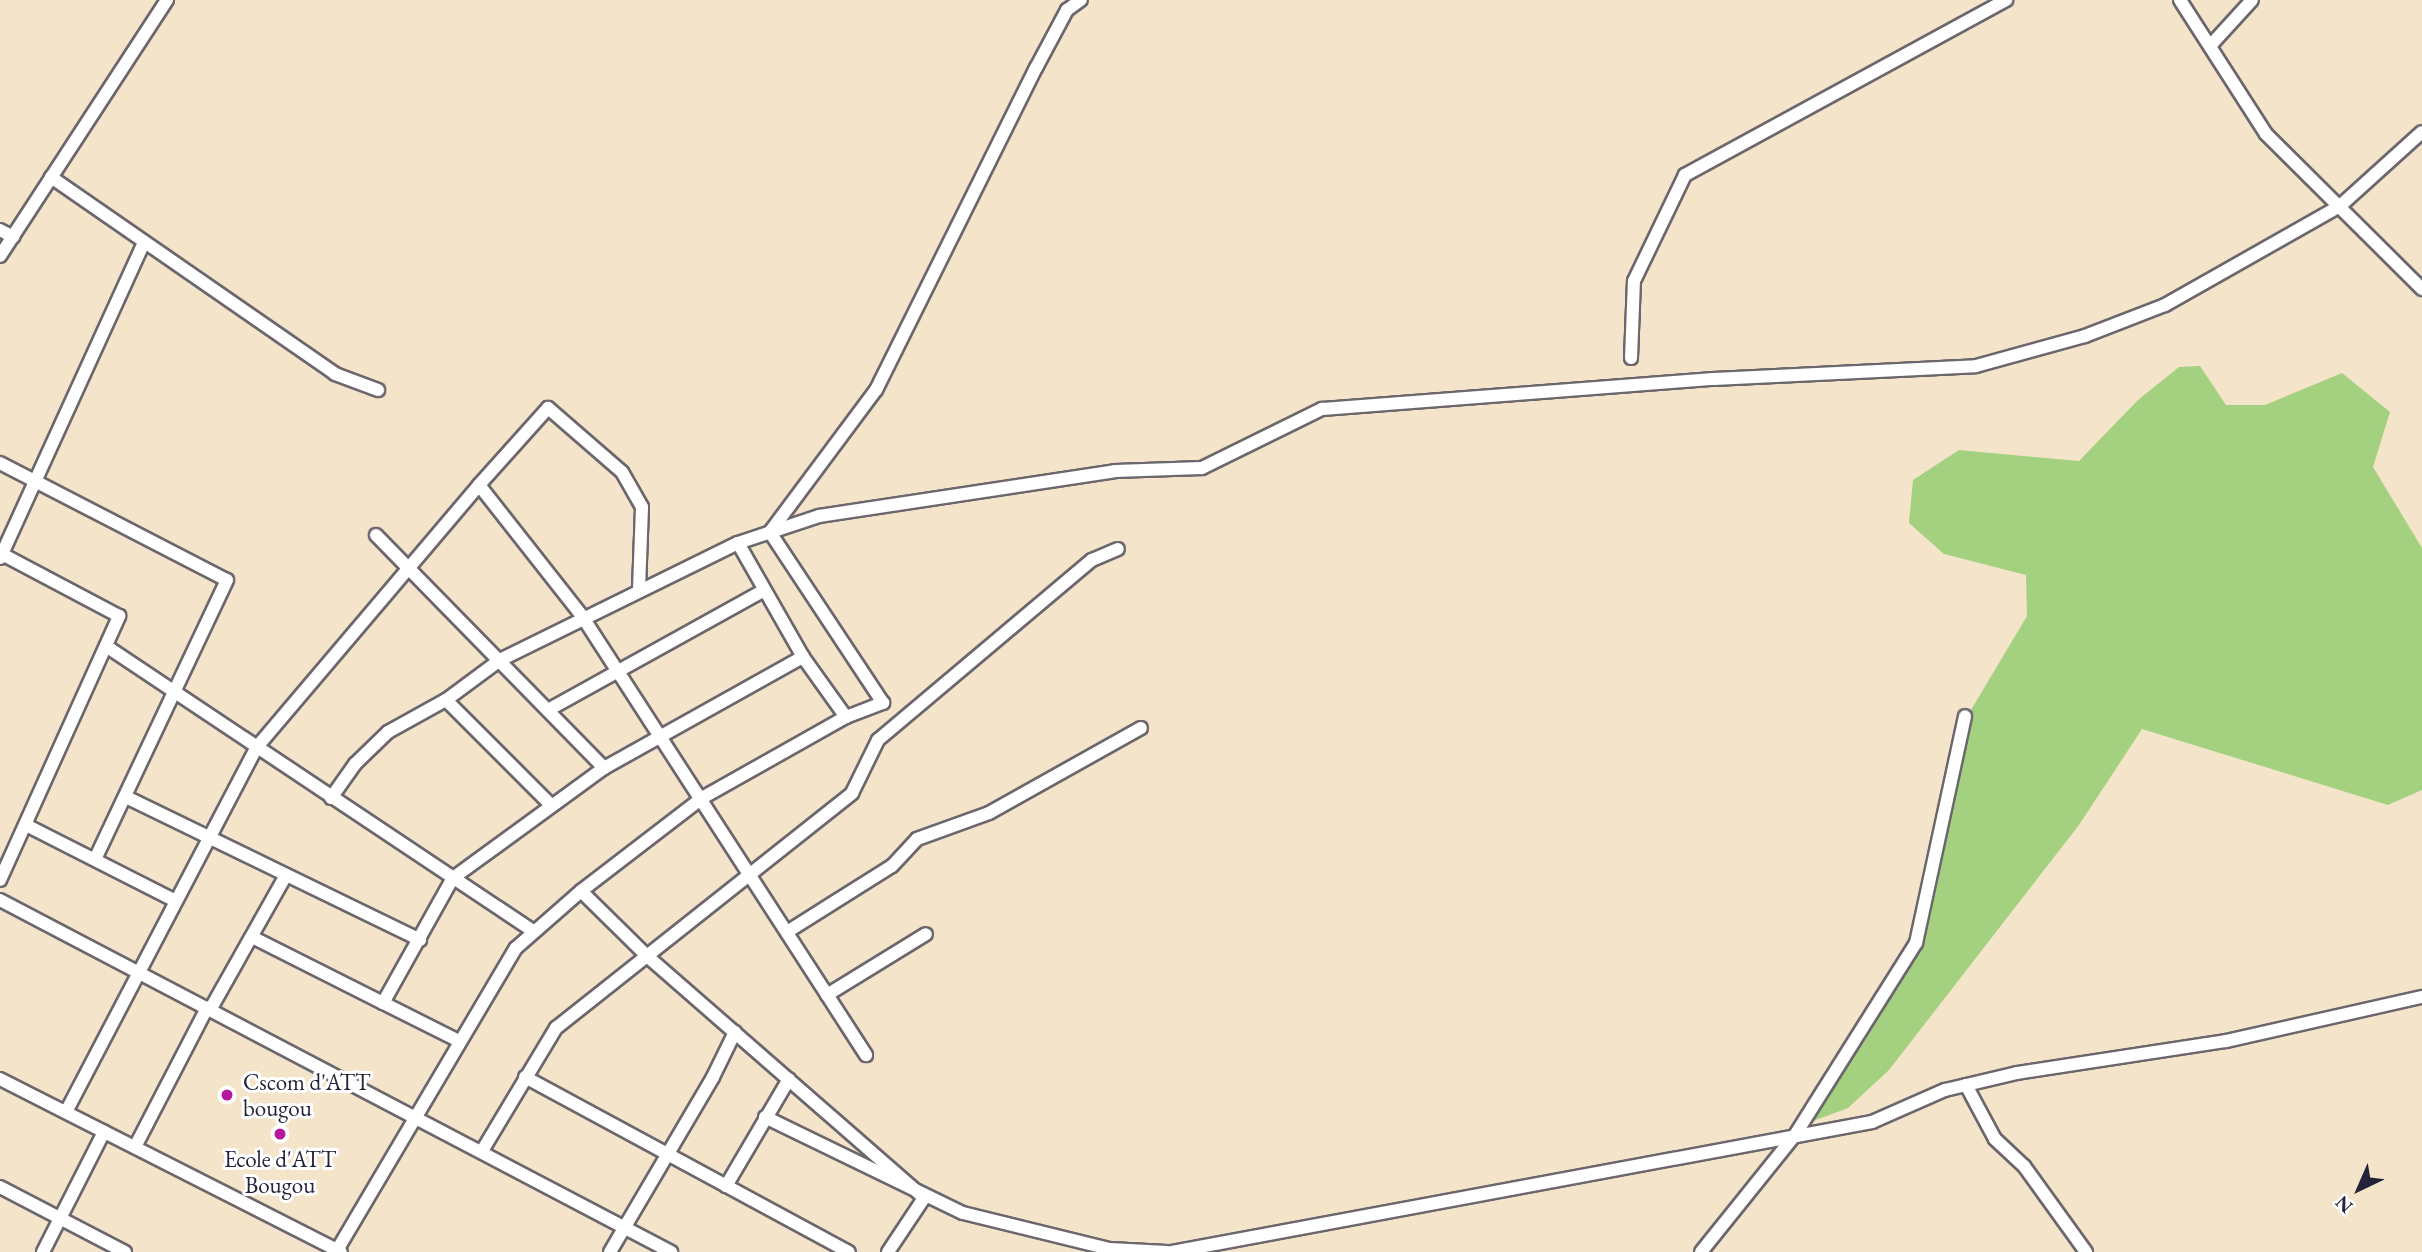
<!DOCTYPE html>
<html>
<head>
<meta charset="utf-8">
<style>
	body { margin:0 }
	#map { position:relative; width:2422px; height:1252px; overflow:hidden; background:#f4e4ca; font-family:"EB Garamond",serif }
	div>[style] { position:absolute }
	.green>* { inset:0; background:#a4d17f }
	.roads { filter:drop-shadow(2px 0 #6c666d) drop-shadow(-2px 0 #6c666d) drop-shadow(0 2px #6c666d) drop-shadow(0 -2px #6c666d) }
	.minor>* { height:12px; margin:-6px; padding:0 6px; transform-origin:6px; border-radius:6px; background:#fff }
	.tertiary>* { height:14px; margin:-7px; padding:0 7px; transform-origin:7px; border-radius:7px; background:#fff }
	.dots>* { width:19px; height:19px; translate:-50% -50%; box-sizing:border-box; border:4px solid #fff; border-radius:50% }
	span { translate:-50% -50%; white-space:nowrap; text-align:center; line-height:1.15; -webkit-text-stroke:6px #fff; paint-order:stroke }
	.poi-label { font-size:23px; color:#22223b }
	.left { translate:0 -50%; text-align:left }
	.north { position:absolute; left:2324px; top:1154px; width:70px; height:70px; -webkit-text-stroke:5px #fff; paint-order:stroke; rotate:224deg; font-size:19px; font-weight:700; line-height:28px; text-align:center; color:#22223b }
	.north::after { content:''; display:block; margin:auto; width:24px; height:32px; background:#22223b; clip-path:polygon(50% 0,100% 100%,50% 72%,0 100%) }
</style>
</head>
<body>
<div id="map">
	<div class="green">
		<i style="clip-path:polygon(2200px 366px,2226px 405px,2265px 405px,2342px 373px,2390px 412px,2373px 467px,2422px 548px,2422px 790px,2388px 805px,2142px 729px,2079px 825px,1889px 1070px,1848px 1108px,1813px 1121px,1921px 949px,1971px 710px,2027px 616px,2026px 575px,1944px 554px,1909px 523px,1913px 480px,1959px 450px,2079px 461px,2138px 400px,2179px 367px)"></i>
	</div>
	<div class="roads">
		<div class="minor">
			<i style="left:2180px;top:0;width:159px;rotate:57.3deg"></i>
			<i style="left:2266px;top:134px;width:220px;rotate:44.8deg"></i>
			<i style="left:2210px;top:46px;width:62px;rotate:-47.6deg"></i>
			<i style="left:51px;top:177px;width:346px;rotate:34.7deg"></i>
			<i style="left:335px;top:374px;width:46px;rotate:20.4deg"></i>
			<i style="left:0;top:230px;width:15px;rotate:28deg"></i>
			<i style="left:0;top:256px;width:306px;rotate:-56.9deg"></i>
			<i style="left:1631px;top:358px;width:77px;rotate:-87.8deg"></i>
			<i style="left:1634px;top:281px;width:118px;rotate:-64.3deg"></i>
			<i style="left:1685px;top:175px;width:366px;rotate:-28.6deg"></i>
			<i style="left:0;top:463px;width:255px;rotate:27.3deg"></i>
			<i style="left:227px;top:580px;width:306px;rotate:115.3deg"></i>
			<i style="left:376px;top:535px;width:326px;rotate:45.6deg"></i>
			<i style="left:738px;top:543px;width:131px;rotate:60.3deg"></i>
			<i style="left:803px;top:657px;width:74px;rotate:54.4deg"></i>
			<i style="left:639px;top:589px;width:82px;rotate:-87.9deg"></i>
			<i style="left:642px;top:507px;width:40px;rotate:-119.7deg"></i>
			<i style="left:622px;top:472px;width:98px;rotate:-139.1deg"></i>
			<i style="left:548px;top:408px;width:103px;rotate:131.9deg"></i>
			<i style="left:479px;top:485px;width:167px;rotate:51.8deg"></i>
			<i style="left:582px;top:616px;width:523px;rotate:57.1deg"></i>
			<i style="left:106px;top:646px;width:513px;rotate:33.72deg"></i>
			<i style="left:446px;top:700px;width:147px;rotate:45deg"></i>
			<i style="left:548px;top:710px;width:246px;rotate:-29deg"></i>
			<i style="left:126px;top:797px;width:327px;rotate:25.9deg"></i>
			<i style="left:331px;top:798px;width:42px;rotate:-54.8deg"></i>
			<i style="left:355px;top:764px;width:46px;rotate:-44.1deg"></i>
			<i style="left:388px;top:732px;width:66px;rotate:-28.9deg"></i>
			<i style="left:446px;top:700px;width:67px;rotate:-36.5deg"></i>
			<i style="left:500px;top:660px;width:265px;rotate:-26.2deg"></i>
			<i style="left:738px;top:543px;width:85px;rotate:-18.4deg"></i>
			<i style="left:819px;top:516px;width:299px;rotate:-8.6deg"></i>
			<i style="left:1115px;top:471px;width:87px;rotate:-2deg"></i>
			<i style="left:1202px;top:468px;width:134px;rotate:-26.2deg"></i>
			<i style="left:1322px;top:409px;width:393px;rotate:-4.4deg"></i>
			<i style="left:1714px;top:379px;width:262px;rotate:-2.8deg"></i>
			<i style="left:1976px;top:366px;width:113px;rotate:-15.4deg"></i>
			<i style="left:2085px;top:336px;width:86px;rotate:-21.2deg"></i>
			<i style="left:2165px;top:305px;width:201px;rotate:-29.5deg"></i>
			<i style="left:2340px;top:206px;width:110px;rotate:-42.1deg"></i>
			<i style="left:26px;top:825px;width:166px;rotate:26.9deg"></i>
			<i style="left:0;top:880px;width:290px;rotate:-65.7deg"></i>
			<i style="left:119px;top:616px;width:132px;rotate:-152.1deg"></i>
			<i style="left:2px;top:554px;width:343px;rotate:-65.5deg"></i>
			<i style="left:581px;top:891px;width:93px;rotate:44.6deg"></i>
			<i style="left:647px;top:956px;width:368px;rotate:41.1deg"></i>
			<i style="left:0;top:900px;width:758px;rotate:27.68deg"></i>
			<i style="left:787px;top:932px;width:124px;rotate:-32.2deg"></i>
			<i style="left:892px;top:866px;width:37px;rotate:-47deg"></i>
			<i style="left:917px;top:839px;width:77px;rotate:-19.9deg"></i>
			<i style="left:989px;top:813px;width:174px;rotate:-29.2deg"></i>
			<i style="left:252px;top:937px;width:147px;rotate:26.7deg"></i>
			<i style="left:827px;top:995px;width:116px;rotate:-31.6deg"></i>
			<i style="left:210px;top:1010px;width:155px;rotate:-60.6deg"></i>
			<i style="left:459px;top:1041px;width:85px;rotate:-153.4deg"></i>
			<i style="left:383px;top:1003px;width:143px;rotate:-60.8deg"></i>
			<i style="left:453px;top:878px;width:187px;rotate:-36.1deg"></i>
			<i style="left:604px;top:768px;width:228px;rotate:-29.2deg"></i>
			<i style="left:525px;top:1077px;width:368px;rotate:28.4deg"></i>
			<i style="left:0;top:1079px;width:382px;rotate:26.9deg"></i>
			<i style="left:1966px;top:1085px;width:61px;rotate:61.8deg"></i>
			<i style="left:1995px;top:1139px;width:40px;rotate:43deg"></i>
			<i style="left:2024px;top:1166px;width:106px;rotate:54.2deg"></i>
			<i style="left:66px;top:1112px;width:411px;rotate:-62.4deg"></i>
			<i style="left:256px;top:748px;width:345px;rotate:-49.7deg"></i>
			<i style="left:765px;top:1117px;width:220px;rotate:25.9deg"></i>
			<i style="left:963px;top:1213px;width:151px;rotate:13.8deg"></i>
			<i style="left:1110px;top:1249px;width:57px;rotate:3deg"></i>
			<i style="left:135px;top:1147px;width:157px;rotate:-62.6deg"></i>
			<i style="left:482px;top:1151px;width:144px;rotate:-59deg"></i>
			<i style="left:556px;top:1028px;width:378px;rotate:-38.4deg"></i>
			<i style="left:852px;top:793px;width:59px;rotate:-63.9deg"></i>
			<i style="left:878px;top:740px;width:280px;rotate:-40.1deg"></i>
			<i style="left:1092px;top:560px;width:28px;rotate:-23deg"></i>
			<i style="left:726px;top:1186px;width:124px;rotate:-59.5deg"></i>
			<i style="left:0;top:1187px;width:141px;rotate:27.5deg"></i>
			<i style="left:43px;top:1252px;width:135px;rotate:-63.1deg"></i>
			<i style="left:336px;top:1252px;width:353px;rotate:-59.4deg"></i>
			<i style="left:516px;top:948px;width:86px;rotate:-41.2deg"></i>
			<i style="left:581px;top:891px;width:153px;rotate:-37.5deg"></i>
			<i style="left:702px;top:798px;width:165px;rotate:-29.4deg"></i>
			<i style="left:846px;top:717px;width:40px;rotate:-21deg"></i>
			<i style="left:883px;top:703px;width:205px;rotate:-123.5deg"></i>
			<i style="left:770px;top:532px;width:177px;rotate:-53.3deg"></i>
			<i style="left:876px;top:390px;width:360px;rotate:-63.6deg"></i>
			<i style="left:1036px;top:68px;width:66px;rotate:-61.9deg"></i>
			<i style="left:1067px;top:10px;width:17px;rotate:-36deg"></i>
			<i style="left:610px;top:1252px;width:203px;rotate:-59.5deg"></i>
			<i style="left:713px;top:1077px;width:50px;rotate:-63.9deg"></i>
			<i style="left:888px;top:1252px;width:65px;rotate:-56.3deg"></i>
			<i style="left:1172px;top:1252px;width:712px;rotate:-10.52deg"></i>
			<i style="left:1872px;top:1122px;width:80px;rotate:-23.7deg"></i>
			<i style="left:1945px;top:1090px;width:74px;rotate:-13.3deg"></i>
			<i style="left:2017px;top:1073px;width:211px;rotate:-8.7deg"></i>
			<i style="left:2226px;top:1041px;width:201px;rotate:-12.7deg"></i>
			<i style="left:1701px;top:1252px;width:150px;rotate:-51.2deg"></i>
			<i style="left:1795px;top:1135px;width:227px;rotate:-57.8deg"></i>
			<i style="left:1916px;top:943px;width:232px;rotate:-77.8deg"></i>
		</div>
		<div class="tertiary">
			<i style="left:0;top:553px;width:4px;rotate:90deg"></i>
		</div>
	</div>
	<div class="dots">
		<i style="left:227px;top:1095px;background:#b5179e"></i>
		<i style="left:280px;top:1134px;background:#b5179e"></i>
	</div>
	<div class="poi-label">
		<span class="left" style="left:243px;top:1095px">Cscom d'ATT<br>bougou</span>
		<span style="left:280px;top:1172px">Ecole d'ATT<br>Bougou</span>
	</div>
	<div class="north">N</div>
</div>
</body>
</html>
